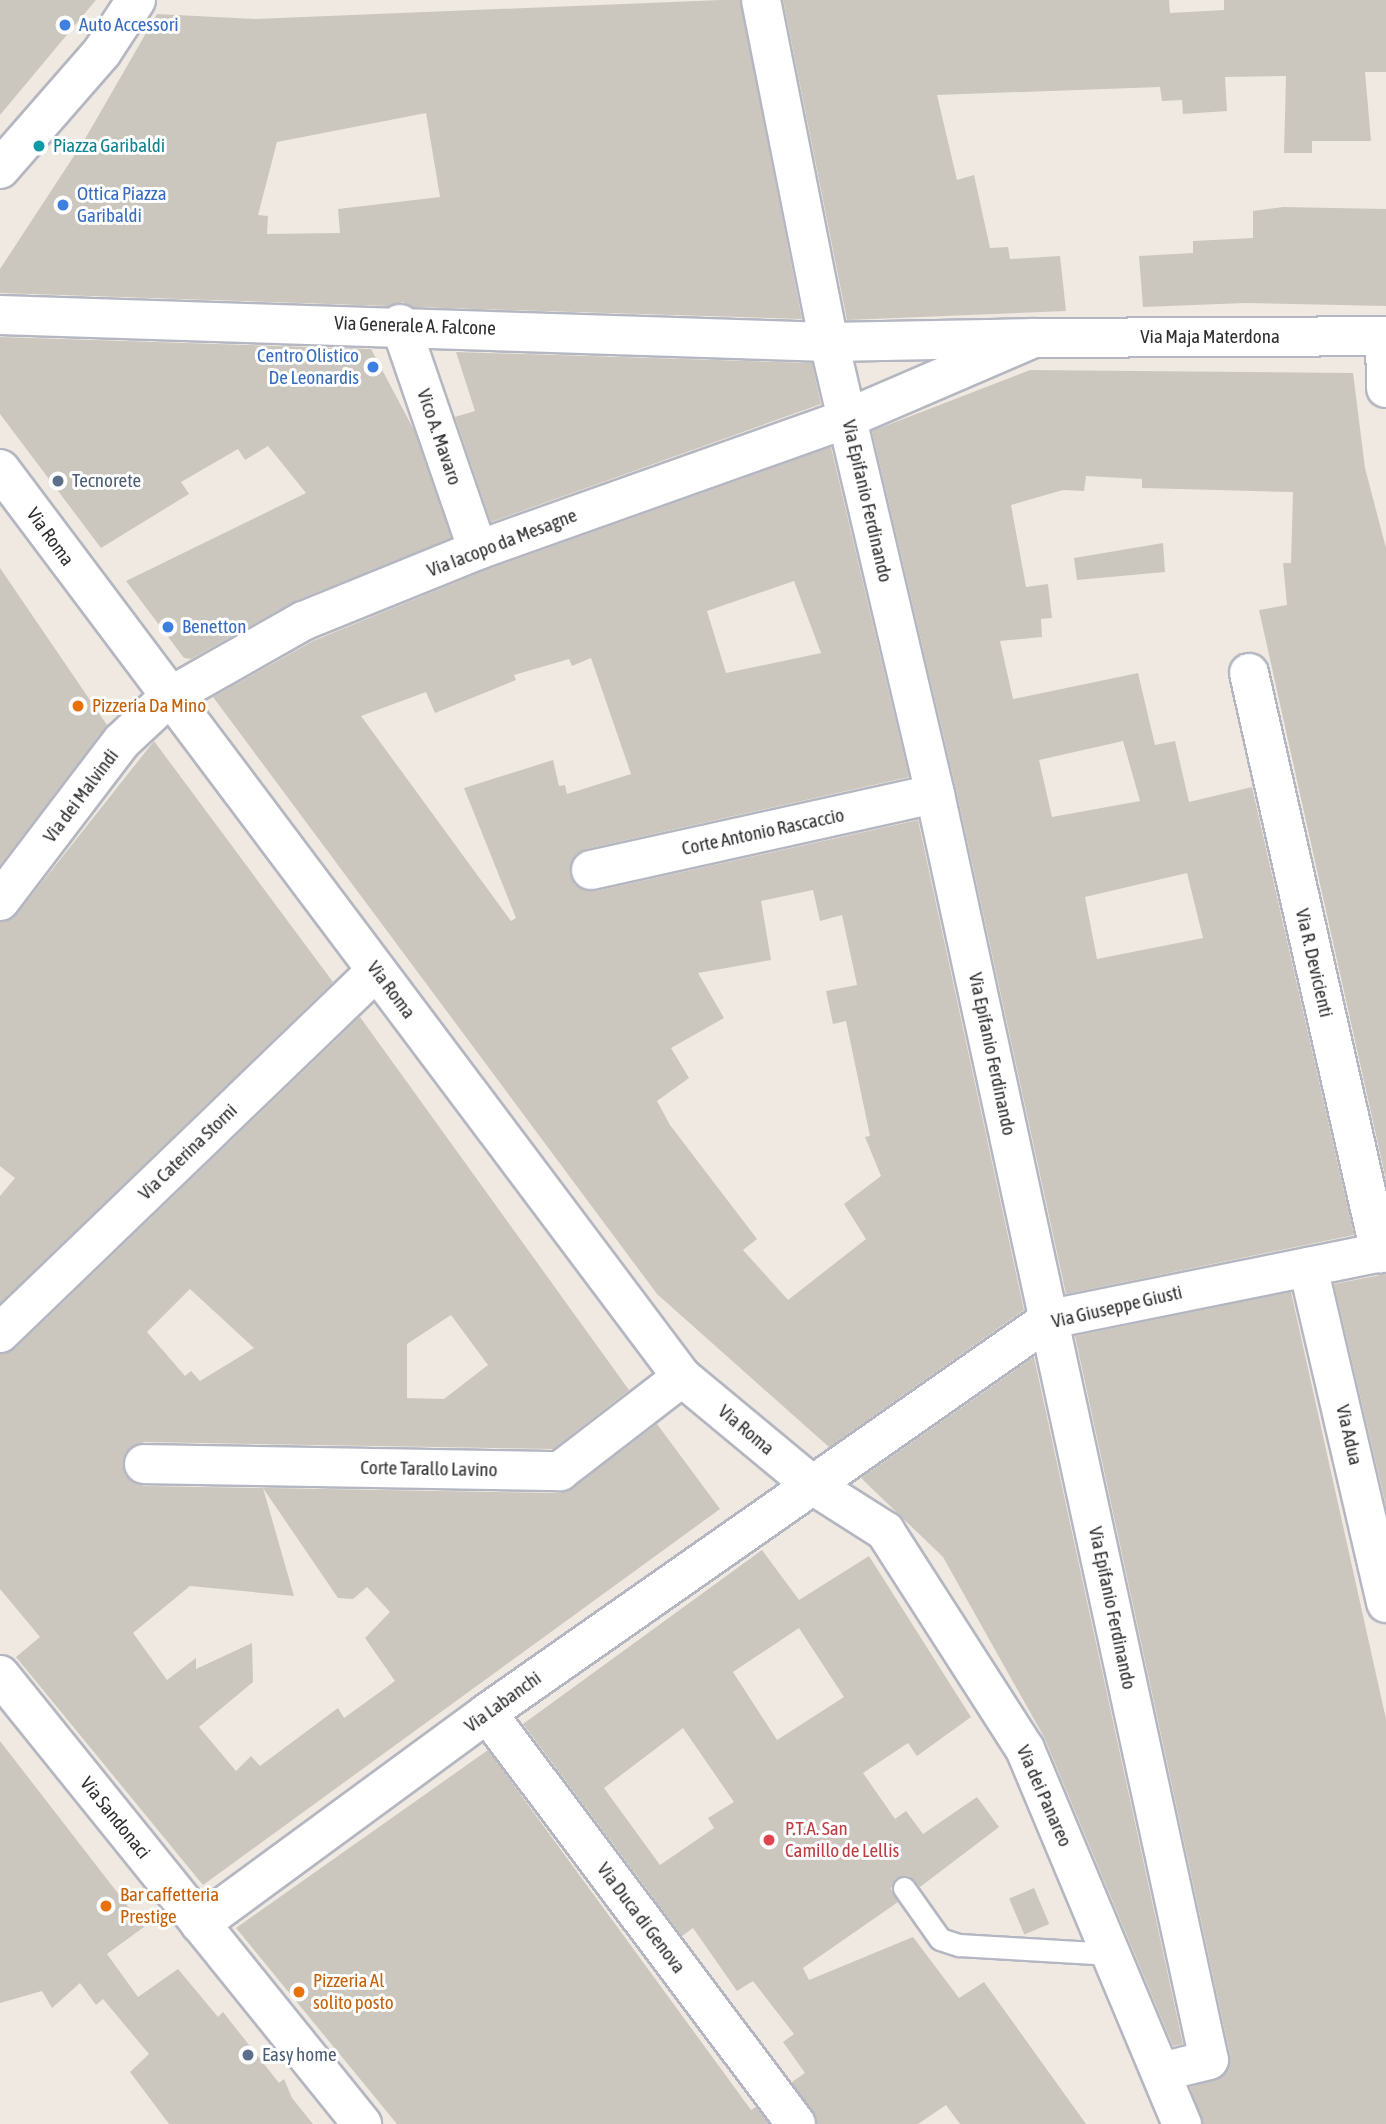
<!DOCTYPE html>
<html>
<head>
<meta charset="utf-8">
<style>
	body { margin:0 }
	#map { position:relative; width:1386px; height:2124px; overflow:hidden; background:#efe9e1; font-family:"Asap Condensed",sans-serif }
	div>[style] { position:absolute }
	.building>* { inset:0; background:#cbc7bf; transform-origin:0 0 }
	.roads { filter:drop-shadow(2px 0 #b4b7c1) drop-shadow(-2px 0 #b4b7c1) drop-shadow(0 2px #b4b7c1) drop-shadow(0 -2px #b4b7c1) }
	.lane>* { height:21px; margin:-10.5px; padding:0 10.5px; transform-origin:10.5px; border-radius:10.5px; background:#fff }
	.street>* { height:38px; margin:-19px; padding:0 19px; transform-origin:19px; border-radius:19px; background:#fff }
	.secondary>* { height:38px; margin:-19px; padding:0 19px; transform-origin:19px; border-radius:19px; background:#fff }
	.dots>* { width:19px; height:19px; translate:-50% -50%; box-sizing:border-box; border:4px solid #fff; border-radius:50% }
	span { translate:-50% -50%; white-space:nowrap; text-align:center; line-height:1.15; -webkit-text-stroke:6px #fff; paint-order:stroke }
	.shop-label { font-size:19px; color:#366cbe }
	.left { translate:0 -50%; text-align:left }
	.right { translate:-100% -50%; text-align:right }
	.culture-label { font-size:19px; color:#0d838f }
	.street-label { font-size:19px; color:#2e2e2e }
	.service-label { font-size:19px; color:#4e5e75 }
	.food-label { font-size:19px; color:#c56008 }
	.health-label { font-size:19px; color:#be3a42 }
</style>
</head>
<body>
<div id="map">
	<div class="building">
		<i style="clip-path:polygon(0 0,96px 0,0 115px)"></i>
		<i style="clip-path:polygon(evenodd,721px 0,740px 0,802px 319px,413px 307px,403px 302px,389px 306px,0 293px,0 269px,85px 139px,157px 14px,255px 19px,721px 0,426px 113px,440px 197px,338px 209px,340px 233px,267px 234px,268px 216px,258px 215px,277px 142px,426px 113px)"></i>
		<i style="clip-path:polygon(783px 0,1169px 0,1170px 13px,1224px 10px,1224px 0,1386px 0,1386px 72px,1365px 72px,1371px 141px,1312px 141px,1312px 153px,1284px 153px,1286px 76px,1225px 77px,1227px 111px,1183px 114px,1182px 100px,1162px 101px,1160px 87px,937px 95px,957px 180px,974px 175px,990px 248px,1008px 247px,1010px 259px,1060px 256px,1066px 311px,847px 320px)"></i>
		<i style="clip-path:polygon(1283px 207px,1386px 209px,1386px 306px,1245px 303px,1143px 307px,1139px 256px,1193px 253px,1193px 241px,1253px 238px,1253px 211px)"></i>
		<i style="clip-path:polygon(0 337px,371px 349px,414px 430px,451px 538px,295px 601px,191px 659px,184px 658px,126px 581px,306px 493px,268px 446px,245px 460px,238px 449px,181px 482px,189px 494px,101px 548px,0 414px)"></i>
		<i style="clip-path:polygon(456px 352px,812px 363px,821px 404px,491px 522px,455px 417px,475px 411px)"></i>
		<i style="clip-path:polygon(evenodd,1030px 370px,1353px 373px,1365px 468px,1386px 548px,1386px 1180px,1259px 610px,1287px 605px,1283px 563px,1291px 563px,1293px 492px,1142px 488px,1142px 479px,1086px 476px,1084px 491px,1063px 490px,1011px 505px,1026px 587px,1048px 584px,1052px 618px,1041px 619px,1042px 637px,1000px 641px,1013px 699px,1138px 673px,1155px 745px,1175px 741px,1189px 802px,1252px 787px,1354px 1235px,1066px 1294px,956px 789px,872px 431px,1030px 370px,1123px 741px,1140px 801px,1052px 817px,1039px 760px,1123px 741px,1030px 370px,1187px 873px,1203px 938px,1097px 959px,1085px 897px,1187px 873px)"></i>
		<i style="clip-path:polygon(evenodd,831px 447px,909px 777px,586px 849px,576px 854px,570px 874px,575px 885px,596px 891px,918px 820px,1024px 1310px,829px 1447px,657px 1294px,213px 697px,313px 641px,486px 570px,831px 447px,794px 581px,821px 653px,726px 673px,707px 611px,794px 581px,831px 447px,591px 658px,631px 774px,567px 794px,565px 785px,559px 786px,553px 760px,464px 788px,516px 918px,511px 921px,361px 716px,426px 692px,435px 713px,516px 680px,514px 675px,569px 659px,572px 666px,591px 658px,831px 447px,813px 890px,820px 921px,842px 915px,857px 985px,826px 991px,833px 1024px,846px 1021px,870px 1136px,865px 1137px,881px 1176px,844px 1204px,866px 1239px,788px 1300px,743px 1250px,757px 1239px,670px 1125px,657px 1101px,689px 1078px,671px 1048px,724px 1018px,698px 973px,771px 960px,761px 901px,813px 890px)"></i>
		<i style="clip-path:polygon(1163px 543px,1165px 572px,1077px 580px,1074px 558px)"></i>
		<i style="clip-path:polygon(0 568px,107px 725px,0 865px)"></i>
		<i style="clip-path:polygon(154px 741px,333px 982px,0 1303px,0 1196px,15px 1178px,0 1166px,0 922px,17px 914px)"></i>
		<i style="clip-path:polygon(evenodd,360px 1017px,629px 1390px,553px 1449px,144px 1442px,125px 1453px,125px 1475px,144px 1486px,560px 1493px,573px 1488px,657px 1424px,720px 1509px,203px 1885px,16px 1657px,40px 1637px,0 1589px,0 1354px,15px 1349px,360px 1017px,190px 1289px,254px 1348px,200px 1381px,191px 1371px,185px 1376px,147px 1332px,190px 1289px,360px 1017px,451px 1315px,488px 1365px,444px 1399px,407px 1398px,407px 1344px,451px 1315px,360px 1017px,263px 1488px,338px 1598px,353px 1599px,367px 1587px,390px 1612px,365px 1638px,395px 1681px,344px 1718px,338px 1708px,260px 1766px,251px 1756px,236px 1771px,199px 1727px,253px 1682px,252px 1643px,196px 1669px,196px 1658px,167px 1680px,133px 1633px,190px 1586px,294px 1596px,263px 1488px)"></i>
		<i style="clip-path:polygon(1386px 1274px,1386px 1506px,1334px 1284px)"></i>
		<i style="clip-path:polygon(1291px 1292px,1386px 1719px,1386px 2124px,1203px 2124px,1190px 2087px,1223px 2076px,1230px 2055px,1075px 1336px)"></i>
		<i style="clip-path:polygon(1034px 1357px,1183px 2044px,1173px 2046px,1044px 1737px,943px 1557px,861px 1478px)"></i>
		<i style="clip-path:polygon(evenodd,762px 1550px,799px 1600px,869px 1556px,971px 1717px,917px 1756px,908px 1743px,863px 1773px,895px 1819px,906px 1811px,923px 1834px,977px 1797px,999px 1827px,920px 1887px,909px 1876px,896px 1878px,891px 1889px,898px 1902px,803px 1968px,809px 1980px,913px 1937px,959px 1998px,984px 1982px,1086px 2124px,960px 2124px,946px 2105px,918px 2124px,817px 2124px,792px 2082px,805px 2073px,783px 2042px,794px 2034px,753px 1981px,737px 1991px,693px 1928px,682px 1936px,523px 1724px,762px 1550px,799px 1628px,844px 1697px,777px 1740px,733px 1672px,799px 1628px,762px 1550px,683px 1728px,734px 1802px,708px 1818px,714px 1828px,660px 1865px,604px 1788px,683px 1728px)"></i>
		<i style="clip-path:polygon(0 1741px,144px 1927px,107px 1954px,138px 1997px,178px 1969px,218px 2017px,223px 2012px,279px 2083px,284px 2079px,292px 2098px,313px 2124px,169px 2124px,130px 2072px,149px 2054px,103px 1999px,96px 2005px,80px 1983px,52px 2008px,42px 1991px,0 2003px)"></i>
		<i style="clip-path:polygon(488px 1750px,751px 2110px,756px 2107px,769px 2124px,397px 2124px,236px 1928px)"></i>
		<i style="left:1034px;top:1888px;width:39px;height:27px;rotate:67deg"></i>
	</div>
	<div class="roads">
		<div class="lane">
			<i style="left:904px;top:1888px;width:62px;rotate:54.8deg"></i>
			<i style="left:940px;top:1939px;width:20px;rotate:18deg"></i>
			<i style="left:959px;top:1945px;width:152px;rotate:3.4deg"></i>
		</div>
		<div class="street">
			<i style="left:761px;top:0;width:349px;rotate:78.8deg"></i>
			<i style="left:829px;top:342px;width:464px;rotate:76.8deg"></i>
			<i style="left:935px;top:794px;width:1295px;rotate:77.79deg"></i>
			<i style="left:1209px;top:2060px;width:49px;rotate:166deg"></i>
			<i style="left:0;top:169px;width:155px;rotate:-48.9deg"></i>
			<i style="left:102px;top:52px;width:62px;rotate:-56.8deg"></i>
			<i style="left:0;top:315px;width:829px;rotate:1.87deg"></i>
			<i style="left:829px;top:342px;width:205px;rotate:-1.1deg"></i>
			<i style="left:400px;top:324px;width:239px;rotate:71deg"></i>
			<i style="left:1385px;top:336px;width:52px;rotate:88.9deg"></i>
			<i style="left:0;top:469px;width:1136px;rotate:53.09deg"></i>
			<i style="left:682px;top:1377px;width:168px;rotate:39.7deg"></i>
			<i style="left:811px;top:1484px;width:88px;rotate:32.4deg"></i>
			<i style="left:885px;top:1531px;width:259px;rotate:57.3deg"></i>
			<i style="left:1025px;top:1749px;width:407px;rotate:67.3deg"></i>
			<i style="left:1249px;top:673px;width:595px;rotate:77.27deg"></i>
			<i style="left:591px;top:870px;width:352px;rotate:-12.5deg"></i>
			<i style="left:1308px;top:1267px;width:345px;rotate:76.9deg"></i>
			<i style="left:0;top:1333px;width:522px;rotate:-43.91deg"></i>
			<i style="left:144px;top:1464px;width:416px;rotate:1deg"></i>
			<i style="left:560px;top:1471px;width:154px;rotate:-37.6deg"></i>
			<i style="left:487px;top:1713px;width:514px;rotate:53.06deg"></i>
			<i style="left:200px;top:1924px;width:356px;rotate:-36.3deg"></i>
			<i style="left:487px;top:1713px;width:687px;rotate:-34.99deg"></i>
			<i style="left:1050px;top:1319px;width:343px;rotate:-11.4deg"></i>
		</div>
		<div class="secondary">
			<i style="left:0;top:901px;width:201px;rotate:-52.7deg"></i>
			<i style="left:122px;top:741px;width:64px;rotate:-43.1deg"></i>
			<i style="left:169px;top:697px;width:154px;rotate:-29.6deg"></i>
			<i style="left:303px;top:621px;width:189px;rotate:-22.1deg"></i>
			<i style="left:478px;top:550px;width:393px;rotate:-19.6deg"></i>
			<i style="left:848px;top:418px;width:202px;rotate:-23.3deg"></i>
			<i style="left:1034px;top:338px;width:352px;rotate:-0.3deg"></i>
			<i style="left:0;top:1675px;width:577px;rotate:51.12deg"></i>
		</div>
	</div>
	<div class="dots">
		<i style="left:65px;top:25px;background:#3f7fe0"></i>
		<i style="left:39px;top:146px;background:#0f9aa8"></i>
		<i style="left:63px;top:205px;background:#3f7fe0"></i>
		<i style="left:373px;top:367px;background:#3f7fe0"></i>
		<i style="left:58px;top:481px;background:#5c6f8a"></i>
		<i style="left:168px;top:627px;background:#3f7fe0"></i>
		<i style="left:78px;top:706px;background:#e8710a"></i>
		<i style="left:769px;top:1840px;background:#e0444e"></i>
		<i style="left:106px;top:1906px;background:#e8710a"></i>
		<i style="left:299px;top:1992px;background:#e8710a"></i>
		<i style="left:248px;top:2055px;background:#5c6f8a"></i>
	</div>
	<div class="shop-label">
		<span class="left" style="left:79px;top:25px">Auto Accessori</span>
		<span class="left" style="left:77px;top:205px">Ottica Piazza<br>Garibaldi</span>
		<span class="right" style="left:359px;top:367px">Centro Olistico<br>De Leonardis</span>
		<span class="left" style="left:182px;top:627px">Benetton</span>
	</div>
	<div class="culture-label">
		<span class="left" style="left:53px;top:146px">Piazza Garibaldi</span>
	</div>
	<div class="street-label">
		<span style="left:415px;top:326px;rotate:2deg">Via Generale A. Falcone</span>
		<span style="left:1210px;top:337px">Via Maja Materdona</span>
		<span style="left:439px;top:437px;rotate:71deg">Vico A. Mavaro</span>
		<span style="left:867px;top:501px;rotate:77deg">Via Epifanio Ferdinando</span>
		<span style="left:50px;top:537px;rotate:54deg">Via Roma</span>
		<span style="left:502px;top:543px;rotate:-21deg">Via Iacopo da Mesagne</span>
		<span style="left:81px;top:796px;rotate:-53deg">Via dei Malvindi</span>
		<span style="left:763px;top:832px;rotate:-12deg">Corte Antonio Rascaccio</span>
		<span style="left:1314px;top:963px;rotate:77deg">Via R. Devicienti</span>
		<span style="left:391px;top:990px;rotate:53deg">Via Roma</span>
		<span style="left:992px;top:1054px;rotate:78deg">Via Epifanio Ferdinando</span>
		<span style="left:188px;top:1152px;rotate:-44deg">Via Caterina Storni</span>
		<span style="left:1117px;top:1307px;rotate:-13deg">Via Giuseppe Giusti</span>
		<span style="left:746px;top:1430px;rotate:40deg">Via Roma</span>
		<span style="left:1349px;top:1435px;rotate:77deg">Via Adua</span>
		<span style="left:429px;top:1469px;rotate:1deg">Corte Tarallo Lavino</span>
		<span style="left:1112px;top:1608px;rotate:78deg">Via Epifanio Ferdinando</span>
		<span style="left:503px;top:1702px;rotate:-36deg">Via Labanchi</span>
		<span style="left:1044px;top:1796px;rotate:66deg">Via dei Panareo</span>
		<span style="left:115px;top:1818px;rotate:51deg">Via Sandonaci</span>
		<span style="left:641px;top:1918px;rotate:53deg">Via Duca di Genova</span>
	</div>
	<div class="service-label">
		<span class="left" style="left:72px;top:481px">Tecnorete</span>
		<span class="left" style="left:262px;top:2055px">Easy home</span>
	</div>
	<div class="food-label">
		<span class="left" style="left:92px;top:706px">Pizzeria Da Mino</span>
		<span class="left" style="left:120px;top:1906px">Bar caffetteria<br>Prestige</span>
		<span class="left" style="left:313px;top:1992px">Pizzeria Al<br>solito posto</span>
	</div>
	<div class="health-label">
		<span class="left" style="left:785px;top:1840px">P.T.A. San<br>Camillo de Lellis</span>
	</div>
</div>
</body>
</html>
